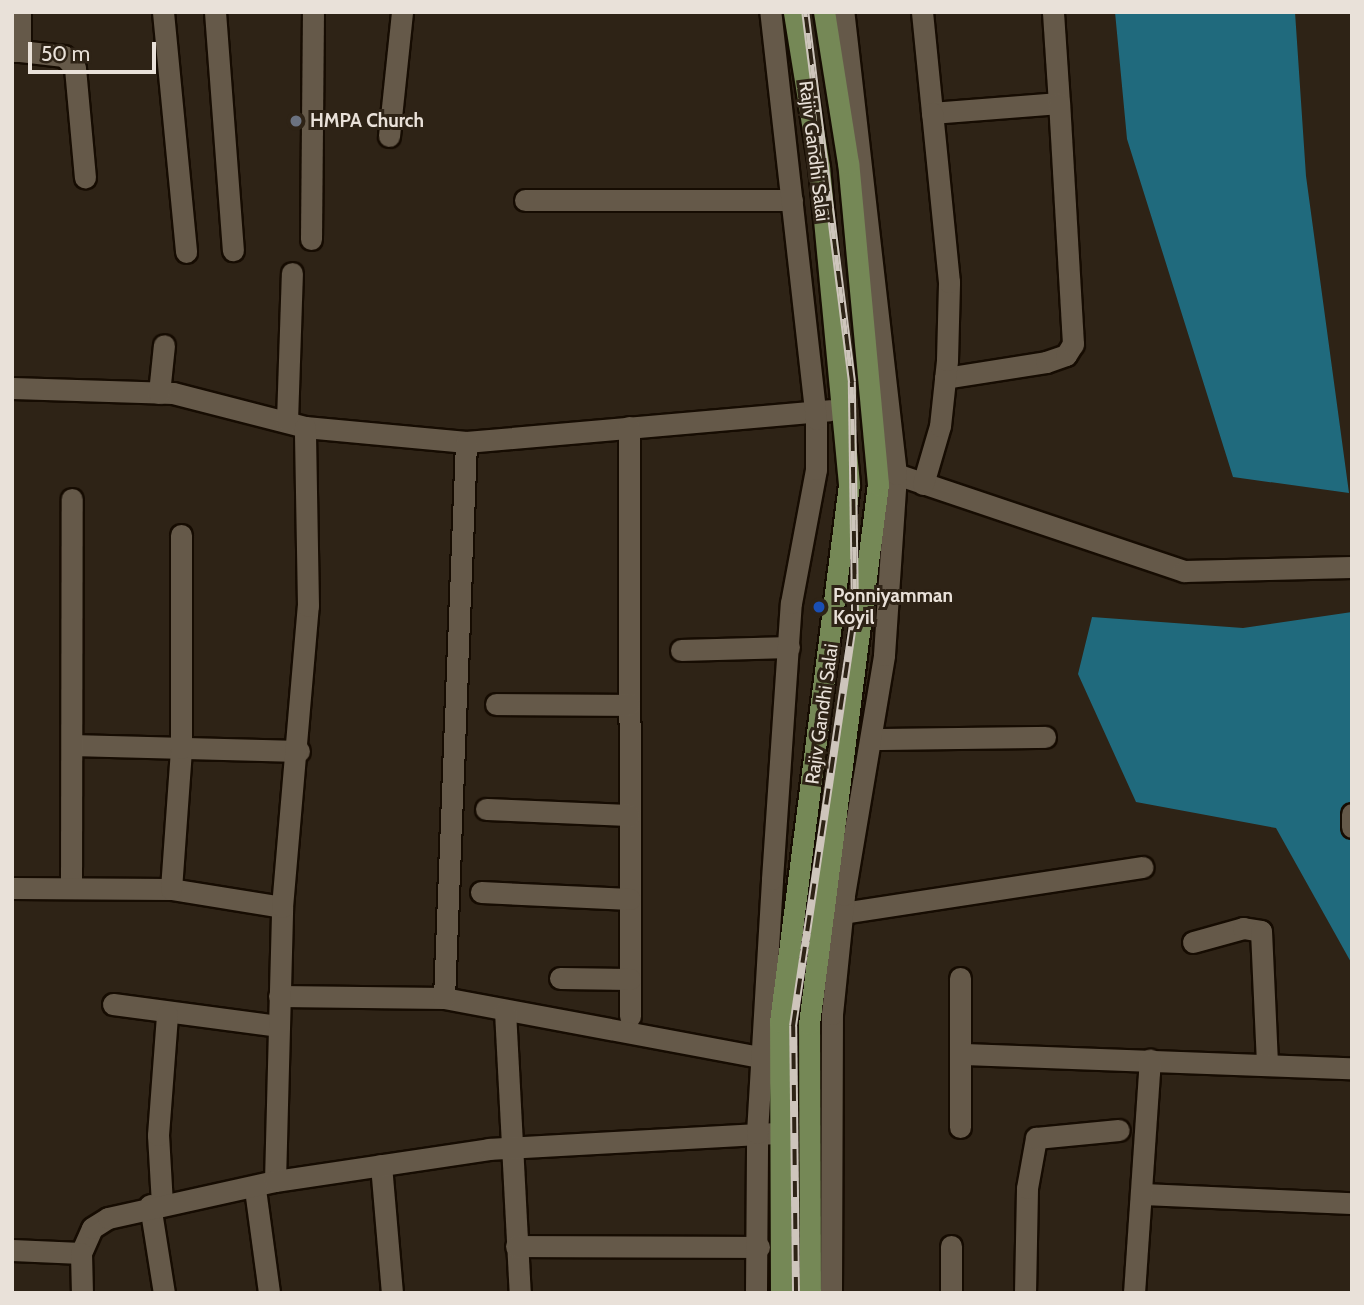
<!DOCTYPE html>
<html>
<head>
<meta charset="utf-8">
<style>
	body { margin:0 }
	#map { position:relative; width:1364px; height:1305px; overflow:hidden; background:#2e2316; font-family:Cabin,sans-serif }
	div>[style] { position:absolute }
	.water>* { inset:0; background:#206a7d }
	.roads { filter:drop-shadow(2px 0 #160c02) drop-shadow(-2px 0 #160c02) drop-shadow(0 2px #160c02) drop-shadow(0 -2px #160c02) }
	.minor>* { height:21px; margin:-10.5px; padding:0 10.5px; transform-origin:10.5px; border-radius:10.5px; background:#655949 }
	.major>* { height:21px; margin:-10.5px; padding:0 10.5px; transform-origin:10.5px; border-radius:10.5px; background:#758856 }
	.rail>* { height:8px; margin-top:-4px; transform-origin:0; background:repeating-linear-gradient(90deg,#2e2316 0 16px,#cec5bc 0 32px); box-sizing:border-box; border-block:2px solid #cec5bc }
	.dots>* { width:19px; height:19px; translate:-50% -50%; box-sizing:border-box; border:4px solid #2e2316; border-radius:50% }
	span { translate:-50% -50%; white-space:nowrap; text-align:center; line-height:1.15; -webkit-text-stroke:6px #2e2316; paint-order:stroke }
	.poi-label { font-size:19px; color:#e9e1d9; font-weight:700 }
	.left { translate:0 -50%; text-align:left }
	.street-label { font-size:19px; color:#e9e1d9 }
	.frame { position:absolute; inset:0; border:14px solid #e9e1d9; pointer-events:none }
	.scale { position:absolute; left:28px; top:42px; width:128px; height:32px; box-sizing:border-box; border:4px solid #e9e1d9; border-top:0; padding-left:9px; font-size:21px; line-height:24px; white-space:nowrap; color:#e9e1d9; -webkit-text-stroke:5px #2e2316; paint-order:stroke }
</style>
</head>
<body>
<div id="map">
	<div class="water">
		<i style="clip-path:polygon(1115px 12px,1295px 12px,1306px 176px,1349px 493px,1233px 477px,1127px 139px)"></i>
		<i style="clip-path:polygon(1352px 612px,1352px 964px,1276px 828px,1136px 802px,1078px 674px,1092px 617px,1243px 628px)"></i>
	</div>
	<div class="roads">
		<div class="minor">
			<i style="left:163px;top:12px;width:241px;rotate:84.5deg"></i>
			<i style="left:215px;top:12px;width:239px;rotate:85.7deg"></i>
			<i style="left:922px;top:12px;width:101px;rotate:84.3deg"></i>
			<i style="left:932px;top:113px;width:127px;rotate:-4.5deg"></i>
			<i style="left:1059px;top:103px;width:91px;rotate:-93.8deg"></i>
			<i style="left:12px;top:51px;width:8px"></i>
			<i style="left:20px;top:51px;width:39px;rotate:-90deg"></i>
			<i style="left:20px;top:51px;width:44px;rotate:6.5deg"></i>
			<i style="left:64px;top:56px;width:16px;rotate:47deg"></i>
			<i style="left:75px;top:68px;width:110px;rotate:84.8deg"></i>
			<i style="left:389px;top:136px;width:125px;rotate:-84deg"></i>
			<i style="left:525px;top:200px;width:267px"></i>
			<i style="left:311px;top:239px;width:227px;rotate:-89.5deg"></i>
			<i style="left:945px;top:378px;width:102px;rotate:-9deg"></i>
			<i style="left:1046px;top:362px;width:21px;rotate:-19deg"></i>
			<i style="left:1066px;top:355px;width:13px;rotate:-58deg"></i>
			<i style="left:1073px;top:344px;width:241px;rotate:-93.3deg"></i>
			<i style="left:12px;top:388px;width:161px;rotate:1.8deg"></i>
			<i style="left:173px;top:393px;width:136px;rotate:14.4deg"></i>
			<i style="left:305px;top:427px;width:162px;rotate:5.3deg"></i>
			<i style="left:466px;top:442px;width:365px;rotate:-5deg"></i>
			<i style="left:159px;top:393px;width:48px;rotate:-84.1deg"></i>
			<i style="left:287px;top:421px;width:148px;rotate:-88.1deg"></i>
			<i style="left:629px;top:427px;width:589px;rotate:89.9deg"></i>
			<i style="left:884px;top:470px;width:317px;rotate:18.6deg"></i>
			<i style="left:1184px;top:571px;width:168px;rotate:-1.4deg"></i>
			<i style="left:923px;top:484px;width:60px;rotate:-73.7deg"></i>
			<i style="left:940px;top:426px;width:66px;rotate:-83.9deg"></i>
			<i style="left:947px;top:360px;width:78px;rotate:-88.5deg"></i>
			<i style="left:949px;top:282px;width:170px;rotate:-95.7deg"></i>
			<i style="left:681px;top:650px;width:108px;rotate:-1.6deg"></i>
			<i style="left:496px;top:704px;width:133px;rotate:0.4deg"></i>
			<i style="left:872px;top:739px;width:173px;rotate:-0.7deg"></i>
			<i style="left:72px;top:745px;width:227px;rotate:1.5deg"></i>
			<i style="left:486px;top:809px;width:143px;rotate:2.4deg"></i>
			<i style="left:1352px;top:814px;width:13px;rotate:90deg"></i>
			<i style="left:71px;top:887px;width:388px;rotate:-89.9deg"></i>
			<i style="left:12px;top:888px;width:159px;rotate:0.4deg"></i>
			<i style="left:171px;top:889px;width:112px;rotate:9.2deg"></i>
			<i style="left:171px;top:889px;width:141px;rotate:-85.9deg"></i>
			<i style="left:181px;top:748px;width:213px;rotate:-90deg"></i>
			<i style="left:481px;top:892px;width:149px;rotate:2.7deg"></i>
			<i style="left:842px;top:913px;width:304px;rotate:-8.7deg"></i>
			<i style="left:1193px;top:942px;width:52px;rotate:-15.6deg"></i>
			<i style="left:1243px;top:928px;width:18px;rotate:9deg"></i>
			<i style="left:1261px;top:931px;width:130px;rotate:87.4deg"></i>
			<i style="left:560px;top:978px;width:70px;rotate:0.8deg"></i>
			<i style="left:279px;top:996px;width:165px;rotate:0.7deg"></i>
			<i style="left:444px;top:998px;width:321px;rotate:10.6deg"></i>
			<i style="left:444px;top:998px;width:556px;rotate:-87.73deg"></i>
			<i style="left:113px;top:1004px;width:166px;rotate:7.6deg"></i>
			<i style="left:505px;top:1011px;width:282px;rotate:87deg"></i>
			<i style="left:961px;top:1054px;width:391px;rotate:2.1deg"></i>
			<i style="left:960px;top:1127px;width:149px;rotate:-90deg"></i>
			<i style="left:381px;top:1165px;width:128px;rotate:85.1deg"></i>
			<i style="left:275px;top:1181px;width:274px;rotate:-88.5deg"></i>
			<i style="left:282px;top:907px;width:302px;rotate:-85.1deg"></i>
			<i style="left:308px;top:606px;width:179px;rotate:-91deg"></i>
			<i style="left:255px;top:1189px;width:105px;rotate:82.3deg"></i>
			<i style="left:1142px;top:1194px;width:210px;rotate:2.5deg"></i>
			<i style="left:162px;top:1204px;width:69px;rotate:-93.3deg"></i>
			<i style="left:158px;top:1135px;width:121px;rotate:-85.7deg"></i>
			<i style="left:150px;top:1205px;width:89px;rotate:81deg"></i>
			<i style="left:516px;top:1246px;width:243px;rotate:0.2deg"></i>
			<i style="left:12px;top:1250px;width:69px;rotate:2.5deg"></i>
			<i style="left:81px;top:1253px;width:27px;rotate:-66deg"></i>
			<i style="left:92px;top:1228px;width:19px;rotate:-32deg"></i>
			<i style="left:108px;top:1218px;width:171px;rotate:-12.5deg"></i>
			<i style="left:275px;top:1181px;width:216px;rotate:-8.5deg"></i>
			<i style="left:489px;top:1149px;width:282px;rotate:-3.2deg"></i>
			<i style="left:81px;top:1253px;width:40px;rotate:88.6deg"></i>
			<i style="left:756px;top:1293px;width:160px;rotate:-89.6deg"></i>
			<i style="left:757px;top:1133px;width:254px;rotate:-86.6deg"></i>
			<i style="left:772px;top:879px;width:277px;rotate:-86.1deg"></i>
			<i style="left:791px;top:603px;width:136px;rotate:-79.4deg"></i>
			<i style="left:816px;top:469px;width:50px;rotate:-90deg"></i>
			<i style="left:816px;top:419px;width:410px;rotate:-96.4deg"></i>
			<i style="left:831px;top:1293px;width:279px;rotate:-89.8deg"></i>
			<i style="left:832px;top:1014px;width:120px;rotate:-84.2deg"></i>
			<i style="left:844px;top:895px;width:243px;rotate:-80.5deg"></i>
			<i style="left:884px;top:655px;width:181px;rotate:-86.2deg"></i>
			<i style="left:896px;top:474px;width:465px;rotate:-96.5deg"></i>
			<i style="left:951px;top:1293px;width:47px;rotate:-90deg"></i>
			<i style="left:1025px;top:1293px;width:105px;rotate:-88.9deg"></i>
			<i style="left:1027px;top:1188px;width:51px;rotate:-79.8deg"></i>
			<i style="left:1036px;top:1138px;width:83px;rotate:-5.5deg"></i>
			<i style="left:1134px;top:1293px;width:234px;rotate:-86.1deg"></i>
		</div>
		<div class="major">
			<i style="left:781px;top:1293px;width:271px;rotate:-90.2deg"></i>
			<i style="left:780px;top:1022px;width:542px;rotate:-82.69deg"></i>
			<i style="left:849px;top:484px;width:318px;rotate:-95.4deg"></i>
			<i style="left:819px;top:167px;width:157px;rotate:-99.2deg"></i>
			<i style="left:810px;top:1293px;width:269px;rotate:-90.2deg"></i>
			<i style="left:809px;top:1024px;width:544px;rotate:-82.72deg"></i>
			<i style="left:878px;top:484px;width:322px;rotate:-95.3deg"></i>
			<i style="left:848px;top:163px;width:153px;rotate:-99deg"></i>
		</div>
	</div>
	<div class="rail">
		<i style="left:796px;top:1293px;width:267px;rotate:-90.6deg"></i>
		<i style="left:793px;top:1026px;width:420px;rotate:-81.5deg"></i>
		<i style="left:855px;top:611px;width:229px;rotate:-90.8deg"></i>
		<i style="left:852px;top:382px;width:373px;rotate:-97.2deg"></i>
	</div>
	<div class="dots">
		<i style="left:296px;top:121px;background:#6b7280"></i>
		<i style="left:819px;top:607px;background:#1a4fb4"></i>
	</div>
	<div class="poi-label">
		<span class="left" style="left:310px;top:121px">HMPA Church</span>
		<span class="left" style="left:833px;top:607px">Ponniyamman<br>Koyil</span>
	</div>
	<div class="street-label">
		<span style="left:814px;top:151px;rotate:83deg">Rajiv Gandhi Salai</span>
		<span style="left:822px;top:714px;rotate:-82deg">Rajiv Gandhi Salai</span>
	</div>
	<div class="frame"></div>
	<div class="scale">50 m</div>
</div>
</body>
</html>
